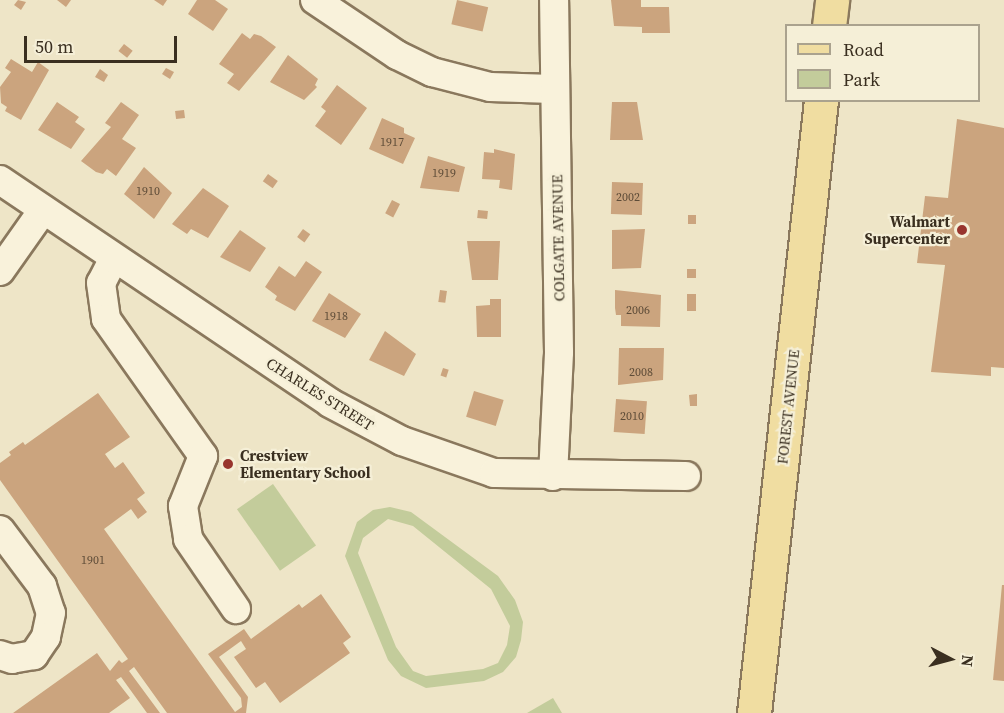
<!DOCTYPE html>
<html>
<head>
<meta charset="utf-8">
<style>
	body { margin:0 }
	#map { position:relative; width:1004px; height:713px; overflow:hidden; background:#eee5c7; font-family:"Source Serif 4",serif }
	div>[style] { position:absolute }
	.green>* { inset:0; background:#c3cc9b; transform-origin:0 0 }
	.building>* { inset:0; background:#cba47e; transform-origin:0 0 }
	.roads { filter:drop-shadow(2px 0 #8a785d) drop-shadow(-2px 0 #8a785d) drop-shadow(0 2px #8a785d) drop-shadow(0 -2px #8a785d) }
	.minor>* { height:28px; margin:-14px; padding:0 14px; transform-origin:14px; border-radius:14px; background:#f9f2db }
	.major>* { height:33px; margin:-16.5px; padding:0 16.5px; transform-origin:16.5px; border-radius:16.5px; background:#f0dda1 }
	.dots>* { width:16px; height:16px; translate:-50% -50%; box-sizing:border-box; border:3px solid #f5efd7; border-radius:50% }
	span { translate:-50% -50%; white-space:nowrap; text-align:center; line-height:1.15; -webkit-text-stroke:4.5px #f5efd7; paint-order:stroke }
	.number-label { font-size:12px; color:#5e4c38 }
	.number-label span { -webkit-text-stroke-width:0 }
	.poi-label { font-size:15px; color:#3a2f20; font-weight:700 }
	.right { translate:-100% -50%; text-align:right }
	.left { translate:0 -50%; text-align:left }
	.street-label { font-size:15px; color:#3a2f20 }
	.legend { position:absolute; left:785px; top:24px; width:195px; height:78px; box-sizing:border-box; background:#f5efd7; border:2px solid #aaa28e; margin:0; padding:8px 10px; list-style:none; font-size:18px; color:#3a2f20 }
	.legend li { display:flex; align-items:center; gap:12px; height:30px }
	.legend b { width:30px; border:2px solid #aaa28e }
	.north { position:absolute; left:920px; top:629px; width:60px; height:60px; -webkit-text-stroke:4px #f5efd7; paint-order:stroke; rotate:96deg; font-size:16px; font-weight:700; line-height:24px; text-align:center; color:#3a2f20 }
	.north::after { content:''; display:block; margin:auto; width:21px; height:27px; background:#3a2f20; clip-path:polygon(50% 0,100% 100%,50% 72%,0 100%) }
	.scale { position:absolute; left:24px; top:36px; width:153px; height:27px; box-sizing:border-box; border:3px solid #3a2f20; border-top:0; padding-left:8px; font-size:18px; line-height:21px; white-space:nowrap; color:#3a2f20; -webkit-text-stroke:4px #f5efd7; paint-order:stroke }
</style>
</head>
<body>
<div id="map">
	<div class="green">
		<i style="left:273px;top:484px;width:75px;height:44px;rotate:55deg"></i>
		<i style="clip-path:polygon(evenodd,390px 507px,411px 512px,498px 576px,515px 600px,523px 622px,521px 640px,516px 657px,503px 672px,484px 681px,426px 688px,401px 676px,388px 660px,345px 556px,357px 522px,373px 510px,390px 507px,388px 519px,413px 526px,491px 589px,510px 626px,507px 645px,498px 663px,483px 669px,426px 676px,413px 671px,396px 647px,358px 553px,363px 538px,388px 519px)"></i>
		<i style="clip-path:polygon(553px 698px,562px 713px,527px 713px)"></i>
	</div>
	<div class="building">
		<i style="clip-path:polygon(18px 0,26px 2px,21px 10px,14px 5px)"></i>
		<i style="clip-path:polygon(57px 0,71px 0,66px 7px)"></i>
		<i style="clip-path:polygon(154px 0,167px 0,163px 6px)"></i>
		<i style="clip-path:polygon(197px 0,215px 0,228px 9px,213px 31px,188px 14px)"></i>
		<i style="left:457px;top:0;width:32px;height:25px;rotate:13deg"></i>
		<i style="clip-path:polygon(611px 0,641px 0,641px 7px,669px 7px,670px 33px,642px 33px,642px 27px,614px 26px)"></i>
		<i style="clip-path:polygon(242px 33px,250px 39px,254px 34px,261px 36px,276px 47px,239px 91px,227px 83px,234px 74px,219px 64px)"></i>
		<i style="left:124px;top:44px;width:11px;height:9px;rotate:38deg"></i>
		<i style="clip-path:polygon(288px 55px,318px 79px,315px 85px,317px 87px,304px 100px,270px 82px)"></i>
		<i style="clip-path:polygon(11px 59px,32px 72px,38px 62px,49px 70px,21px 120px,5px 111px,7px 107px,1px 103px,0 87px,11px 72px,5px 68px)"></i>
		<i style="clip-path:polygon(166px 68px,174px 72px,170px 79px,162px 74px)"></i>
		<i style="clip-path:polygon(100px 69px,108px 75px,104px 82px,95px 77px)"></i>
		<i style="clip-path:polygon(337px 85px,367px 108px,341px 145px,315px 126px,326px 111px,321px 107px)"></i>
		<i style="clip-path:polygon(57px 102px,79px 117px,75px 122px,85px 129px,71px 149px,38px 130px)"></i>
		<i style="clip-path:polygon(121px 102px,139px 115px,122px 139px,136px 148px,116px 176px,107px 169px,103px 174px,96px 172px,81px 161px,111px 127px,105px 123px)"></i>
		<i style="clip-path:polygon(612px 102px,637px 102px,643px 140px,610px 140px)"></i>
		<i style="left:184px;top:110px;width:8px;height:9px;rotate:83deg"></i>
		<i style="clip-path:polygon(382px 118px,404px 128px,404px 133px,415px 138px,403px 164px,369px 149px)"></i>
		<i style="clip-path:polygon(957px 119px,1004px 128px,1004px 368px,991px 367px,991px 376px,931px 372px,945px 265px,917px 263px,925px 196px,948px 198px)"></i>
		<i style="clip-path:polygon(494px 149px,515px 154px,512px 190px,499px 188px,500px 180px,482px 179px,484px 152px,494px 153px)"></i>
		<i style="clip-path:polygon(428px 156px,465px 167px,459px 192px,420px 188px)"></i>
		<i style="clip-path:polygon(144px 167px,172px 193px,154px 219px,124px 194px)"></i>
		<i style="left:268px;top:174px;width:12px;height:9px;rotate:35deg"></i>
		<i style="left:612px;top:182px;width:31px;height:32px;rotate:2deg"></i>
		<i style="clip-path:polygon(203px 188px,229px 206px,208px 238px,191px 229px,187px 234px,172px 224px)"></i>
		<i style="left:392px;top:200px;width:9px;height:15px;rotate:27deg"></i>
		<i style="left:478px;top:210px;width:10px;height:8px;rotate:6deg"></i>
		<i style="left:688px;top:215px;width:8px;height:9px"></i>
		<i style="left:303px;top:229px;width:9px;height:10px;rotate:36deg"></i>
		<i style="clip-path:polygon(645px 229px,641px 268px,612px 269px,612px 230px)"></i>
		<i style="clip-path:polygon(240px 230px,266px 248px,250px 272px,220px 257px)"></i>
		<i style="clip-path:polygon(467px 241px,500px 241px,498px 280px,472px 280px)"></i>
		<i style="clip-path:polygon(306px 261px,322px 272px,295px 311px,275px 300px,277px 296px,265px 287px,279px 266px,295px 277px)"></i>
		<i style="left:696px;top:269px;width:9px;height:9px;rotate:90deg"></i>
		<i style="left:440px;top:290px;width:7px;height:12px;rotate:8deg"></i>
		<i style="clip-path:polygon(615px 290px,661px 295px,660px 327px,621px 326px,621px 315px,616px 315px,615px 308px)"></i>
		<i style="clip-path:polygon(329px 293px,361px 314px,345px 338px,312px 321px)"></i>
		<i style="left:687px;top:294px;width:9px;height:17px"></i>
		<i style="clip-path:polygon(490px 299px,501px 299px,501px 337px,477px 337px,476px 306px,490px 305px)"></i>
		<i style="clip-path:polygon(385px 331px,416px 354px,404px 376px,369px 360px)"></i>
		<i style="clip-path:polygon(619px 348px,664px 348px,663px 380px,618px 385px)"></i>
		<i style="left:443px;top:368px;width:6px;height:8px;rotate:18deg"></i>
		<i style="left:474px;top:391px;width:31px;height:27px;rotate:17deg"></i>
		<i style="clip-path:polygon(98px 393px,130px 437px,105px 454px,115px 468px,123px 462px,145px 493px,137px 499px,147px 512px,138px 519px,131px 509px,104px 529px,235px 712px,242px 707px,241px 698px,208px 654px,244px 629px,251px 639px,299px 604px,302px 608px,321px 594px,351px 637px,343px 643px,350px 653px,280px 703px,265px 682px,256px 688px,234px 657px,246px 649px,241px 641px,219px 657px,248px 697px,246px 713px,167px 713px,134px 667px,129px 671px,160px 713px,147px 713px,121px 677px,116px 680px,130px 698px,109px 713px,13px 713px,97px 653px,110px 671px,119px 660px,122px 663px,128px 659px,0 480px,0 463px,11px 455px,9px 452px,23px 442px,25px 445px)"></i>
		<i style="clip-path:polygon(697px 394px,697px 406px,690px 406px,689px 395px)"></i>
		<i style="left:616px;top:399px;width:31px;height:33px;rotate:4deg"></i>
		<i style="clip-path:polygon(1002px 585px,1004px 585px,1004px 681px,993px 680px)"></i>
	</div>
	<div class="roads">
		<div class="minor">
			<i style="left:315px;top:0;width:99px;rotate:33.9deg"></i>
			<i style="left:397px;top:55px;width:39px;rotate:26deg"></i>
			<i style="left:432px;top:72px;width:60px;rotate:14.5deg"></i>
			<i style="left:490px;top:87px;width:63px;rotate:1.8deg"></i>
			<i style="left:0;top:180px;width:398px;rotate:34deg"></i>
			<i style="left:330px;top:403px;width:81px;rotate:27.8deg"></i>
			<i style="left:402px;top:441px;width:97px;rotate:19.2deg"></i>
			<i style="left:494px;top:473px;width:192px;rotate:0.9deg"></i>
			<i style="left:114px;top:258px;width:28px;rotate:117deg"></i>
			<i style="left:101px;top:283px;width:36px;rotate:82deg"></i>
			<i style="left:106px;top:319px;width:168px;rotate:54.7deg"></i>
			<i style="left:203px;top:456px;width:54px;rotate:111.8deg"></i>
			<i style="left:183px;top:506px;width:33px;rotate:81deg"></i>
			<i style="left:188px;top:539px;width:85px;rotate:55.6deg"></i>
			<i style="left:0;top:271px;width:75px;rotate:-54.8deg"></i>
			<i style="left:553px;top:476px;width:124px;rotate:-87.2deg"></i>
			<i style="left:559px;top:352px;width:352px;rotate:-90.8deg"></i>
			<i style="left:0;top:530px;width:70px;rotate:53.1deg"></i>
			<i style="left:42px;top:586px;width:28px;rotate:72deg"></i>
			<i style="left:51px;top:613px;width:25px;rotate:102deg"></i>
			<i style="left:46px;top:637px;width:22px;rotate:124deg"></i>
			<i style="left:34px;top:655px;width:22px;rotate:170deg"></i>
			<i style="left:12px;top:659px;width:13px;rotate:-162deg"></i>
		</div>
		<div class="major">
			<i style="left:829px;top:26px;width:26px;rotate:-83deg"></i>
			<i style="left:754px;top:713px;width:617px;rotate:-83.76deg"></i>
		</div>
	</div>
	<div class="dots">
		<i style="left:962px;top:230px;background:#98352e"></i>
		<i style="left:228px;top:464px;background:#98352e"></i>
	</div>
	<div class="number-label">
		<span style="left:392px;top:143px">1917</span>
		<span style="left:444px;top:174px">1919</span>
		<span style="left:148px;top:192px">1910</span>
		<span style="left:628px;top:198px">2002</span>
		<span style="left:638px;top:311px">2006</span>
		<span style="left:336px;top:317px">1918</span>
		<span style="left:641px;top:373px">2008</span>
		<span style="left:632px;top:417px">2010</span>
		<span style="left:93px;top:561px">1901</span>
	</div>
	<div class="poi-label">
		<span class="right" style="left:950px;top:230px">Walmart<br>Supercenter</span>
		<span class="left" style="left:240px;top:464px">Crestview<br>Elementary School</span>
	</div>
	<div class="street-label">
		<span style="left:558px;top:238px;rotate:-91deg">COLGATE AVENUE</span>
		<span style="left:320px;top:394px;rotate:32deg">CHARLES STREET</span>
		<span style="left:788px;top:407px;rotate:-84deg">FOREST AVENUE</span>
	</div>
	<ul class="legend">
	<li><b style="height:8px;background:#f0dda1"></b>Road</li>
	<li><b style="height:16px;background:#c3cc9b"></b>Park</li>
	</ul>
	<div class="north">N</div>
	<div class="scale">50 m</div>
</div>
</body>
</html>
